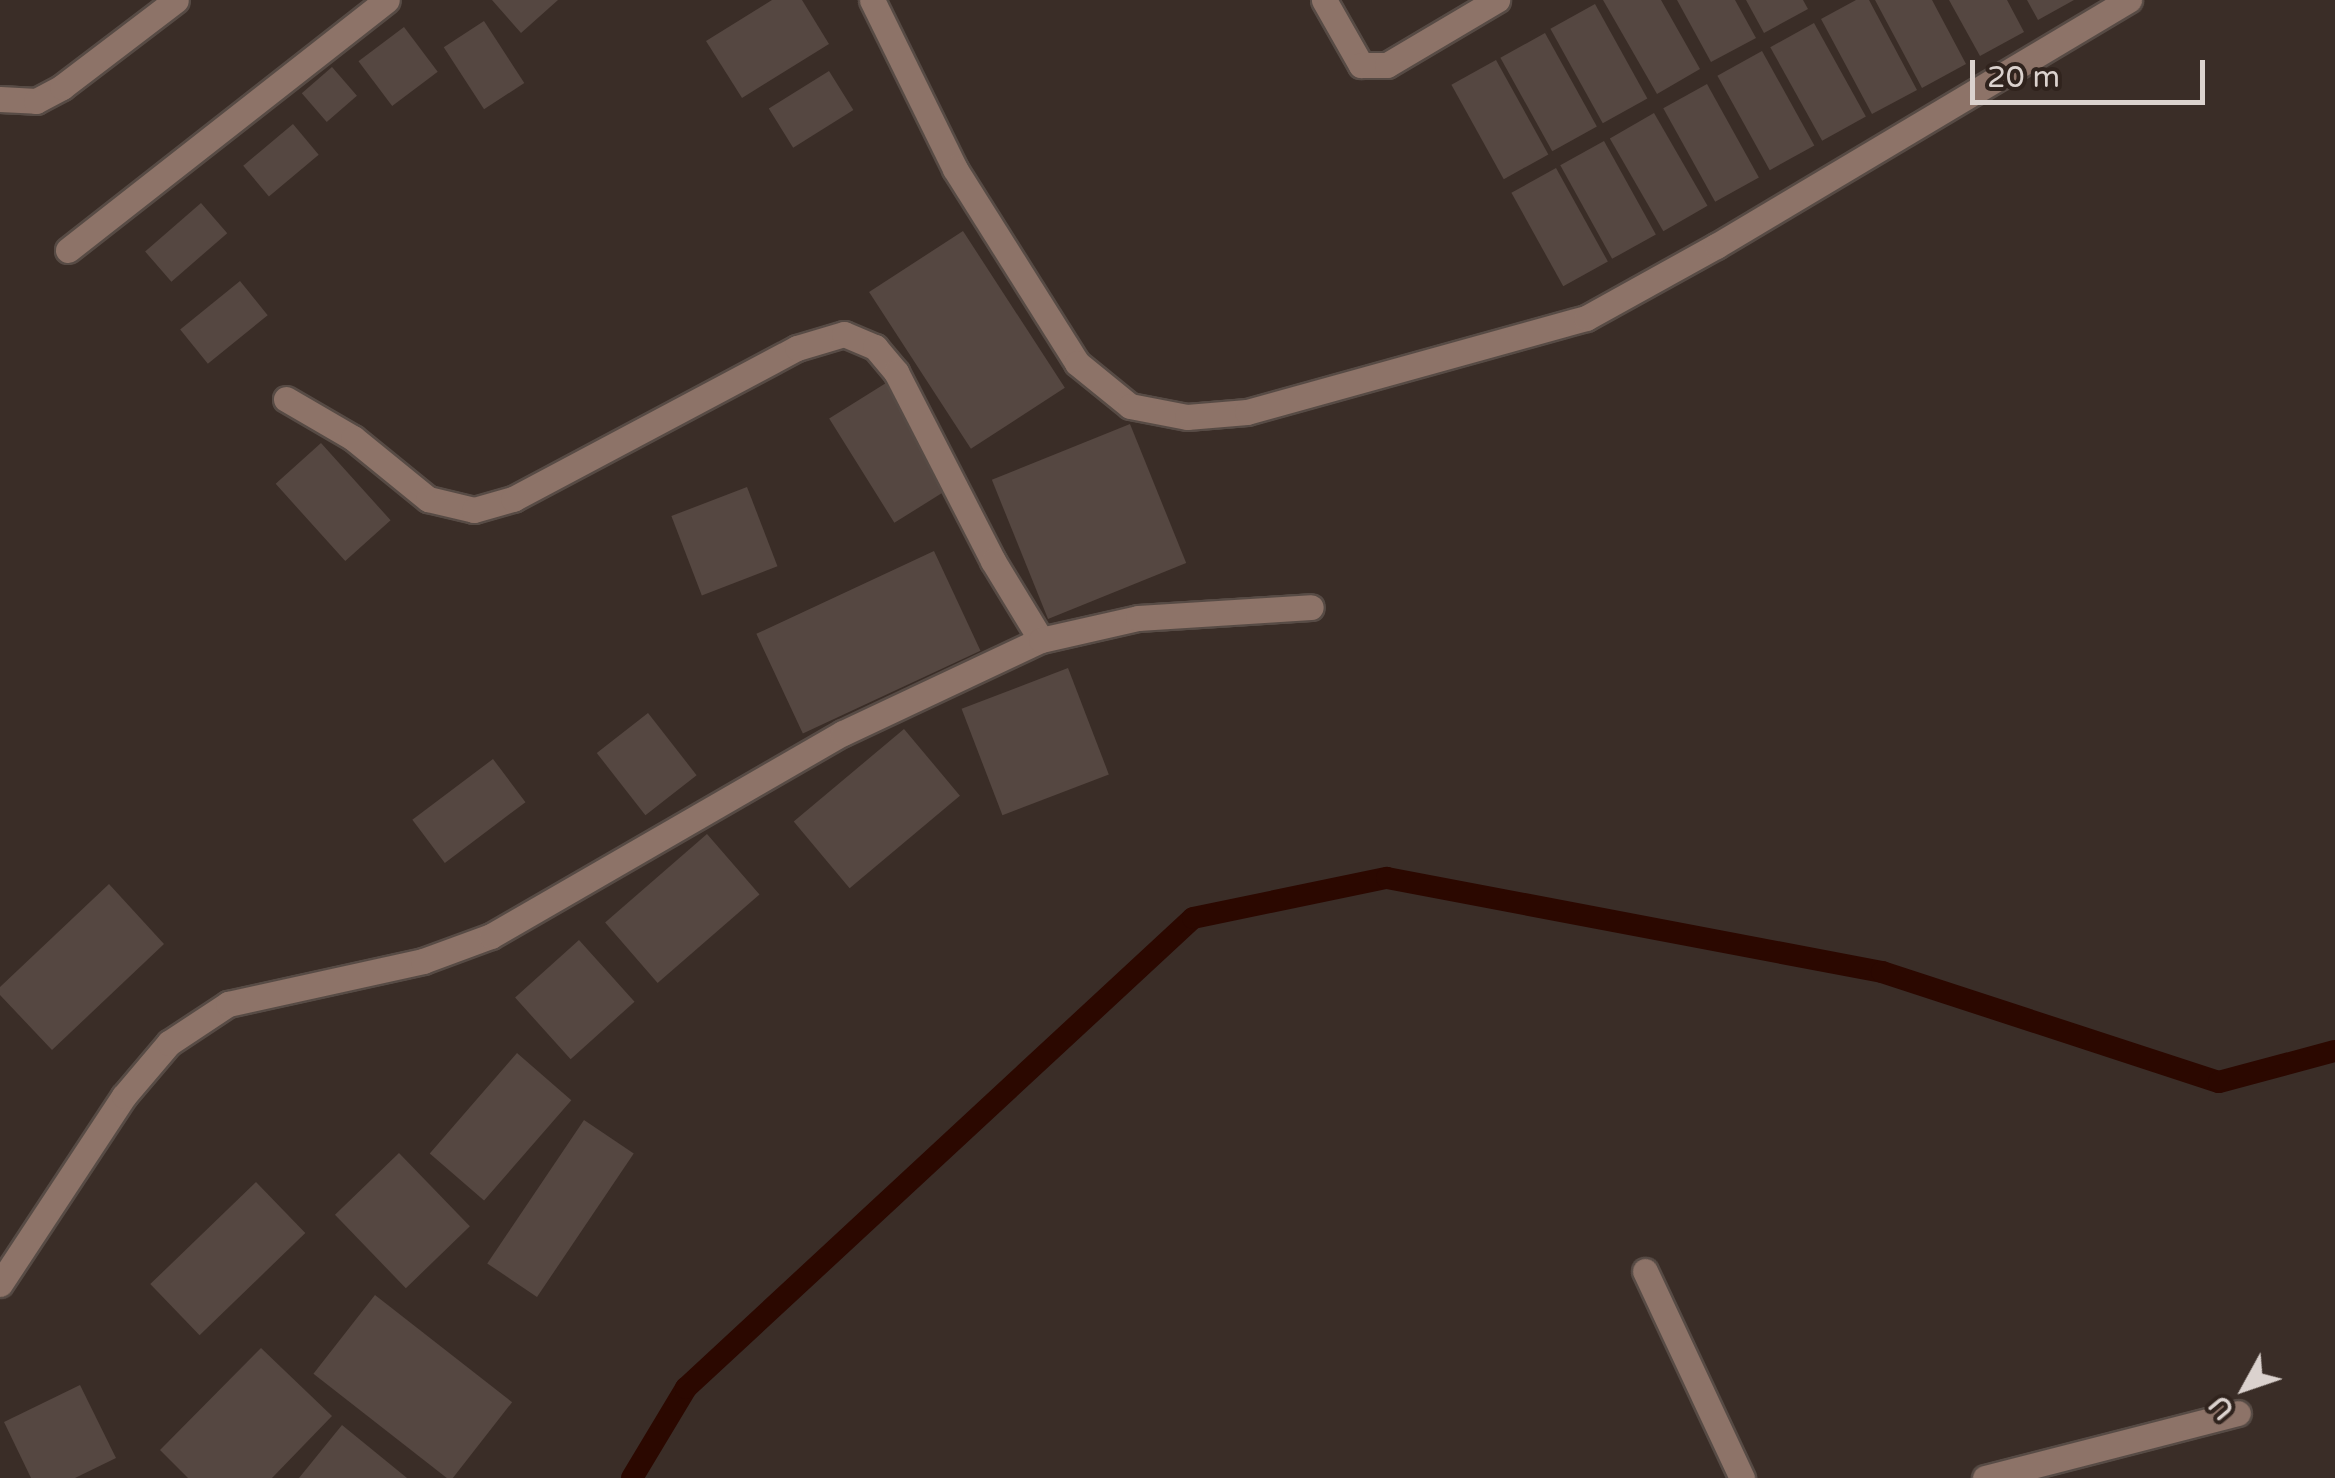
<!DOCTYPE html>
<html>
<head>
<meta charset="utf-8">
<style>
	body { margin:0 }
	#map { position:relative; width:2335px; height:1478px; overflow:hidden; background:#3a2d27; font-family:"Varela Round",sans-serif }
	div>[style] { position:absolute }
	.stream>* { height:22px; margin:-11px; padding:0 11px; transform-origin:11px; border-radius:11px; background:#2b0800 }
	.building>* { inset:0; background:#554741; transform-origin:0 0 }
	.roads { filter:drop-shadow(2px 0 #574b45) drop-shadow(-2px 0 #574b45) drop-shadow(0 2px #574b45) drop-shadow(0 -2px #574b45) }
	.minor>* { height:25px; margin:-12.5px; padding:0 12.5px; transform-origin:12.5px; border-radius:12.5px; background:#8d7368 }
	span { translate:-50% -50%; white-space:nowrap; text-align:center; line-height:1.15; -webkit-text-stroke:10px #30231d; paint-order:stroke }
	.north { position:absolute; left:2195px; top:1338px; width:100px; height:100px; -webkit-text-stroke:8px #30231d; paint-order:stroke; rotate:230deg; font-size:28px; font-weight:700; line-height:40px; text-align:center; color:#dbd2ce }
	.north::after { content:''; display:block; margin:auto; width:35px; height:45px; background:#dbd2ce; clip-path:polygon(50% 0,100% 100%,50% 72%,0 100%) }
	.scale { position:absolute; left:1970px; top:60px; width:235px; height:45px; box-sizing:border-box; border:5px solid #dbd2ce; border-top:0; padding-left:12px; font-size:30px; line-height:35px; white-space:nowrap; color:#dbd2ce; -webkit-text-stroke:8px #30231d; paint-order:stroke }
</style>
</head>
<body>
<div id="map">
	<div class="stream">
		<i style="left:632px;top:1478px;width:105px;rotate:-59deg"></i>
		<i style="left:686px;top:1388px;width:691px;rotate:-42.83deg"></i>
		<i style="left:1193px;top:918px;width:198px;rotate:-11.7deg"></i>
		<i style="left:1387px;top:878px;width:504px;rotate:10.75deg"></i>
		<i style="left:1882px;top:972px;width:354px;rotate:18.1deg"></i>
		<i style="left:2219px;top:1082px;width:120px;rotate:-15deg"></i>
	</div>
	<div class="building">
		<i style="clip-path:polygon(492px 0,558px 0,521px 33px)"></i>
		<i style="clip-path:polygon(772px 0,802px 0,829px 44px,742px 98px,706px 41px)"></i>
		<i style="clip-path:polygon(1603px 0,1661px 0,1700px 69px,1657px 94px)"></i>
		<i style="clip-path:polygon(1677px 0,1735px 0,1756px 38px,1711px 62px)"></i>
		<i style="clip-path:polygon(1746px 0,1803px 0,1808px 9px,1764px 33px)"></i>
		<i style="clip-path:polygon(1856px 0,1869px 0,1917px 90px,1872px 114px,1821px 19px)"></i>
		<i style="clip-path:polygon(1875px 0,1932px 0,1966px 64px,1922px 88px)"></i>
		<i style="clip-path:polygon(1949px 0,2007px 0,2024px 32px,1980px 56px)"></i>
		<i style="clip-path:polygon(2027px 0,2074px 0,2038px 20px)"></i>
		<i style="left:1595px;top:4px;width:108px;height:51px;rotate:61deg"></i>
		<i style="left:484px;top:21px;width:74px;height:48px;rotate:57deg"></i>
		<i style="left:1814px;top:23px;width:107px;height:50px;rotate:61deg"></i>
		<i style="left:404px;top:27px;width:56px;height:57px;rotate:53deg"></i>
		<i style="left:1545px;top:33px;width:107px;height:51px;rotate:61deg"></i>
		<i style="left:1762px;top:51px;width:108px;height:51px;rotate:61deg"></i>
		<i style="left:1496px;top:60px;width:108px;height:51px;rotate:61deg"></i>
		<i style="left:332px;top:67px;width:38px;height:40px;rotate:49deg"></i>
		<i style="left:829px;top:71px;width:46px;height:71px;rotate:58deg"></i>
		<i style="left:1707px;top:84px;width:107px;height:50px;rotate:61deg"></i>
		<i style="left:1654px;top:113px;width:107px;height:51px;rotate:60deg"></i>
		<i style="left:293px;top:124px;width:40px;height:65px;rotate:50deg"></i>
		<i style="left:1604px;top:141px;width:107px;height:50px;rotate:61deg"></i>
		<i style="left:1556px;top:168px;width:107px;height:51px;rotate:61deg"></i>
		<i style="left:201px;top:203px;width:40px;height:74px;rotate:49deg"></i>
		<i style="left:963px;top:231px;width:187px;height:112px;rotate:57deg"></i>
		<i style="left:240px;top:281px;width:44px;height:77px;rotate:51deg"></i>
		<i style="left:886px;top:383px;width:123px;height:67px;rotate:58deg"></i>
		<i style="left:1130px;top:424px;width:150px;height:149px;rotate:68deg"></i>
		<i style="left:321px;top:443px;width:104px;height:61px;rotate:48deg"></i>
		<i style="left:747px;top:487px;width:85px;height:81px;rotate:69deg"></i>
		<i style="left:934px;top:551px;width:110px;height:196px;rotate:65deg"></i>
		<i style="left:1068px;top:668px;width:114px;height:114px;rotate:69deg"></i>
		<i style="left:648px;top:713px;width:79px;height:65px;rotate:52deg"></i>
		<i style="left:904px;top:729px;width:87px;height:144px;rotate:50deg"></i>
		<i style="left:493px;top:759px;width:54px;height:101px;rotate:53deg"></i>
		<i style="left:707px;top:834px;width:80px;height:135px;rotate:49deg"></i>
		<i style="clip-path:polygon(109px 884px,164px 944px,52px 1050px,0 995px,0 987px)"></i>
		<i style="left:579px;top:940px;width:83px;height:86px;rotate:48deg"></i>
		<i style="left:517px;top:1053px;width:72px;height:133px;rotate:41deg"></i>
		<i style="left:584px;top:1120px;width:60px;height:173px;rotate:34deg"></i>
		<i style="left:399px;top:1153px;width:102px;height:89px;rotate:46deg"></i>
		<i style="left:256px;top:1182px;width:71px;height:147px;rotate:46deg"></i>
		<i style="left:375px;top:1295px;width:174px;height:100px;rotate:38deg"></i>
		<i style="clip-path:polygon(261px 1348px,332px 1416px,272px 1478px,188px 1478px,160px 1450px)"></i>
		<i style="clip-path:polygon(80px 1385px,116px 1458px,75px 1478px,31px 1478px,4px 1422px)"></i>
		<i style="clip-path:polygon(342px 1425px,407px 1478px,299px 1478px)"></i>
	</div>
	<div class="roads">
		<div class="minor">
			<i style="left:872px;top:0;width:188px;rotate:63.8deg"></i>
			<i style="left:955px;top:169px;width:229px;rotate:57.8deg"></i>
			<i style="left:1077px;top:363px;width:68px;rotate:39.1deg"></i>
			<i style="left:1130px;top:406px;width:58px;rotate:10.9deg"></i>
			<i style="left:1187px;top:417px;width:60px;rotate:-4.8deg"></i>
			<i style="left:1247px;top:412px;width:352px;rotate:-15.5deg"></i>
			<i style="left:1586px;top:318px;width:149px;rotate:-29deg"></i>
			<i style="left:1716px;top:246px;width:481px;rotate:-30.8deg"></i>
			<i style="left:1324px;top:0;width:75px;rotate:60.4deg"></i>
			<i style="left:1361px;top:65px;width:26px"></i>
			<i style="left:1387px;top:65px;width:128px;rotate:-30.6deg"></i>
			<i style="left:0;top:99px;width:36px;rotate:3deg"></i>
			<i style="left:36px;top:101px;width:30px;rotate:-28deg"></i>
			<i style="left:62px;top:87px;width:143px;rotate:-37.3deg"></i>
			<i style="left:68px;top:250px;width:405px;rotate:-38.1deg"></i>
			<i style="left:286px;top:399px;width:78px;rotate:30.2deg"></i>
			<i style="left:353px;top:438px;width:97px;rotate:39.1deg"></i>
			<i style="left:428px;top:499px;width:47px;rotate:13.4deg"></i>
			<i style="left:474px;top:510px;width:41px;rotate:-15.8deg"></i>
			<i style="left:513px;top:499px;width:322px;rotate:-28deg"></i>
			<i style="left:797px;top:348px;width:49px;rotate:-16.6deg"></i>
			<i style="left:844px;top:334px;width:34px;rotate:23deg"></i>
			<i style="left:875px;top:347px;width:33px;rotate:50deg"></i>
			<i style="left:896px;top:372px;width:212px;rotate:62.8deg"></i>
			<i style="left:993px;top:561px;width:92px;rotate:58.7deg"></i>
			<i style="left:1645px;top:1271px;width:229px;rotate:64.9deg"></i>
			<i style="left:0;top:1284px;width:225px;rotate:-56.6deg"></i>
			<i style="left:124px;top:1096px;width:70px;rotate:-49.7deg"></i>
			<i style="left:169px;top:1043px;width:71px;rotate:-33.5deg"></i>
			<i style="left:228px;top:1004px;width:200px;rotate:-12.4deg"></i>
			<i style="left:423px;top:961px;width:72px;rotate:-20.2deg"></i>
			<i style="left:491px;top:936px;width:406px;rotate:-30deg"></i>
			<i style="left:843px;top:733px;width:219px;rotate:-25.2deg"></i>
			<i style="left:1041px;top:640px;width:99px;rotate:-12.8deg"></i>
			<i style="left:1138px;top:618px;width:173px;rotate:-3.6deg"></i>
			<i style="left:1985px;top:1478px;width:261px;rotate:-14.4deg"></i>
		</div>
	</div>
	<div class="north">U</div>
	<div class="scale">20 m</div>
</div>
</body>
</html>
